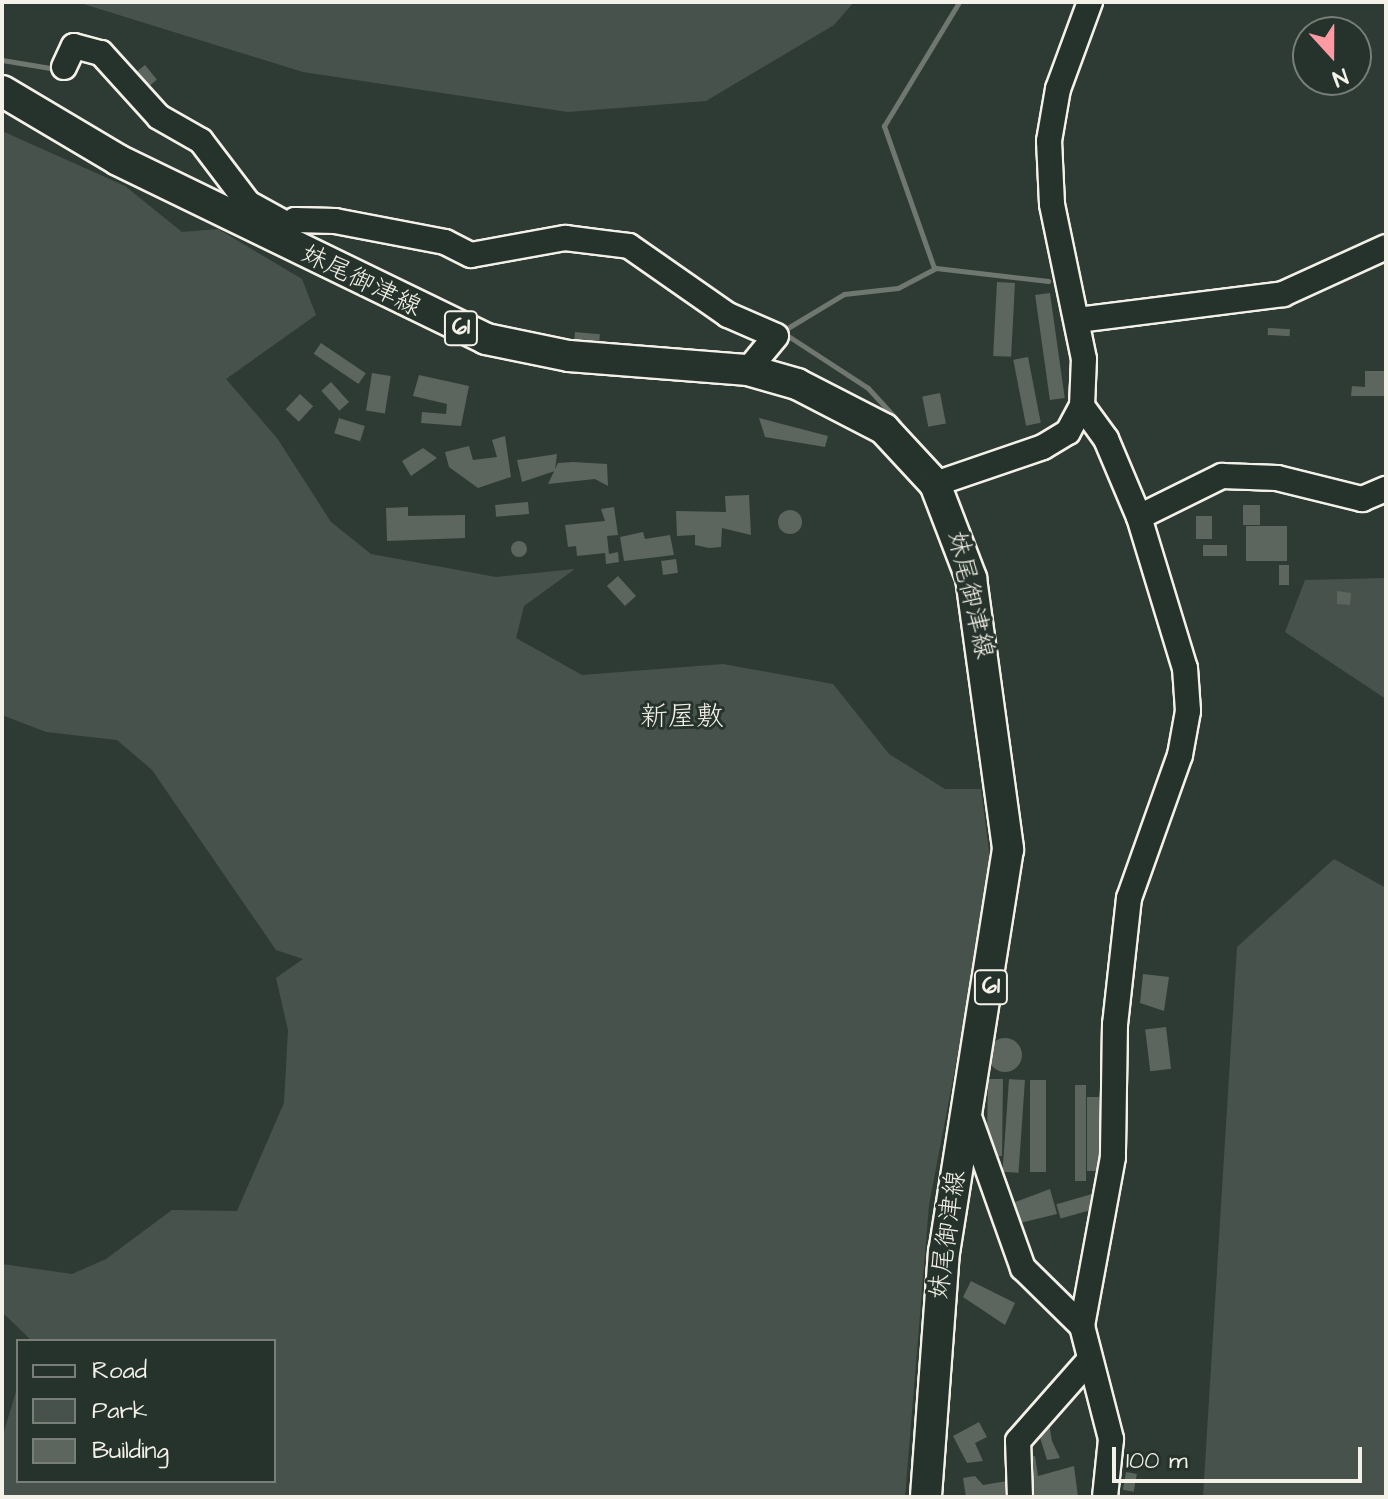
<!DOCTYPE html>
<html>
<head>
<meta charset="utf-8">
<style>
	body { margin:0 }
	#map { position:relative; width:1388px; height:1499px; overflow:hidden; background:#2e3b34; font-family:"Architects Daughter","Klee One",sans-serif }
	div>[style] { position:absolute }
	.green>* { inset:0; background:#48524c }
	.stream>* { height:5px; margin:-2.5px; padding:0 2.5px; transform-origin:2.5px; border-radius:2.5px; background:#6f7770 }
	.building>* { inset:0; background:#5c655e; transform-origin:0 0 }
	.round { border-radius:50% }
	.roads { filter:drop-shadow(2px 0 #f4f1e8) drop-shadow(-2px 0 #f4f1e8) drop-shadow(0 2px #f4f1e8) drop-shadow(0 -2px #f4f1e8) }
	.minor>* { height:24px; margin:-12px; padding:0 12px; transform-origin:12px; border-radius:12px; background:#26332d }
	.major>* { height:30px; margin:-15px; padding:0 15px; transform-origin:15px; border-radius:15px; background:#26332d }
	span { translate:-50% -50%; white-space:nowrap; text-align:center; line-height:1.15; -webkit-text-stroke:6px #26332d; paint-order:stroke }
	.shield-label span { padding:2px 6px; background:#26332d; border:2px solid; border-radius:6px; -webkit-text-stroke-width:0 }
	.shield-label { font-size:24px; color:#f4f1e8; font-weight:700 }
	.street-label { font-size:26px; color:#f4f1e8 }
	.neighbourhood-label { font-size:28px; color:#f4f1e8 }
	.frame { position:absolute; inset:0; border:4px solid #f4f1e8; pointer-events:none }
	.legend { position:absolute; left:16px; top:1339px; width:260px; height:144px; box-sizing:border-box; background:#26332d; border:2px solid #787f78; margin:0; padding:10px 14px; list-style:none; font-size:24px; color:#f4f1e8 }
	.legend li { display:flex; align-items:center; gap:16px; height:40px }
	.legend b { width:40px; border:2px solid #787f78 }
	.north { position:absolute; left:1292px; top:16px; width:80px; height:80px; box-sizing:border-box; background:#26332d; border:2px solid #787f78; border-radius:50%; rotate:159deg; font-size:22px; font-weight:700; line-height:32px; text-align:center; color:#f4f1e8 }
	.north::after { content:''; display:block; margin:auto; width:28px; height:36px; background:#ff9aa2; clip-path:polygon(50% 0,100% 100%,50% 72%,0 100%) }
	.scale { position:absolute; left:1112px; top:1447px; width:250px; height:36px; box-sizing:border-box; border:4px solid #f4f1e8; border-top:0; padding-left:10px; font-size:24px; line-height:28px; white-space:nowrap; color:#f4f1e8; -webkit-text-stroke:6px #26332d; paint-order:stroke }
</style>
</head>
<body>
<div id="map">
	<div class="green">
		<i style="clip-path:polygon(77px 2px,854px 2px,834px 25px,706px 101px,568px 112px,303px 72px)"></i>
		<i style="clip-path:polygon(2px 131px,125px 186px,182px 232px,218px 229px,302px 279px,316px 315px,226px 379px,277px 438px,331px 522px,371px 554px,496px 577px,575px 569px,524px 606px,516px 638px,582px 675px,723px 664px,833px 684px,889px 754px,945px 789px,981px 789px,992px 874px,929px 1205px,905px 1497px,2px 1497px,2px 1438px,18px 1385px,18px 1481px,274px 1481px,274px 1341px,32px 1341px,2px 1312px,2px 1264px,72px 1274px,106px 1259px,172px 1210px,237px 1211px,284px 1103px,288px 1030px,276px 978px,303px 959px,276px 950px,152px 770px,117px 740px,46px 732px,2px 715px)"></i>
		<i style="clip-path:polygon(1386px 578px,1386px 699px,1285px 632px,1305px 580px)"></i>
		<i style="clip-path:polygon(1334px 859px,1386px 888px,1386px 1497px,1203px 1497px,1237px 947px)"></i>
	</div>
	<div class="stream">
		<i style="left:2px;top:60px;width:55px;rotate:9.5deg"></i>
		<i style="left:934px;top:268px;width:151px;rotate:-109.4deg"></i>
		<i style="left:884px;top:126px;width:145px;rotate:-58.8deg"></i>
		<i style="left:786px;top:329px;width:68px;rotate:-31.1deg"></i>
		<i style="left:844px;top:294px;width:54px;rotate:-6.3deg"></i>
		<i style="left:898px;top:288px;width:43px;rotate:-27.8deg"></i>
		<i style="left:936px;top:268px;width:113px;rotate:6.6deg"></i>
		<i style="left:779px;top:330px;width:106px;rotate:33.1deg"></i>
		<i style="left:868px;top:388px;width:46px;rotate:47.6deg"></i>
	</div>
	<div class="building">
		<i style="left:145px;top:65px;width:19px;height:10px;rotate:51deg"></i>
		<i style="left:997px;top:282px;width:18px;height:74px;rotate:3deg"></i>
		<i style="left:1050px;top:293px;width:106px;height:15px;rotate:82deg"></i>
		<i style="left:1268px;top:328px;width:22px;height:7px;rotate:3deg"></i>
		<i style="left:575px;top:332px;width:25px;height:10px;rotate:5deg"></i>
		<i style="left:321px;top:343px;width:54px;height:13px;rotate:34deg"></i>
		<i style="left:1028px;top:357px;width:67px;height:15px;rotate:79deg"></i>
		<i style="clip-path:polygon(1365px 371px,1386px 371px,1386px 396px,1351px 396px,1352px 386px,1365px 387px)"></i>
		<i style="left:372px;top:373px;width:19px;height:38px;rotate:9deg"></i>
		<i style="clip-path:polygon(419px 375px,469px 386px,461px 426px,421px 423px,422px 412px,446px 414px,447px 404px,413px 396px)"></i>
		<i style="left:331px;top:382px;width:27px;height:13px;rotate:48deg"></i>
		<i style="left:940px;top:393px;width:31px;height:18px;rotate:79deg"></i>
		<i style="left:300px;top:394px;width:18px;height:21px;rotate:43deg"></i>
		<i style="left:339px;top:418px;width:27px;height:16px;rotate:17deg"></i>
		<i style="clip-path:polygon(759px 418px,828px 436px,825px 447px,765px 437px)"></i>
		<i style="clip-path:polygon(505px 436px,511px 477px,478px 488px,449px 467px,445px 452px,469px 446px,473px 460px,497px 457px,492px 440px)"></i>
		<i style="clip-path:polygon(423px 448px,437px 458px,411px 476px,402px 461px)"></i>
		<i style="clip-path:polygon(557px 454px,555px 471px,522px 482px,517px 460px)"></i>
		<i style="clip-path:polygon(573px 462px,607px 464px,608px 486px,595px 479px,548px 484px,558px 463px)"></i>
		<i style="clip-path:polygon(749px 495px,751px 535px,722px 528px,721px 547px,709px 548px,695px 545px,695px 535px,677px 536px,676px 511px,726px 512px,725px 496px)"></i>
		<i style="left:528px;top:502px;width:12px;height:33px;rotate:85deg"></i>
		<i style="left:1260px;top:505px;width:20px;height:17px;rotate:90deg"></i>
		<i style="clip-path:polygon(408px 507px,408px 516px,465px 515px,465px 538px,387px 541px,386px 508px)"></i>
		<i style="clip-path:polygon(614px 507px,618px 535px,607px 536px,609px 554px,618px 552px,619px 562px,606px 564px,605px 553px,577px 556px,576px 546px,568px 547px,565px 525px,605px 521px,601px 509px)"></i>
		<i class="round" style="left:778px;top:510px;width:24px;height:24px"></i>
		<i style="left:1196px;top:516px;width:16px;height:23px"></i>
		<i style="left:1287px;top:526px;width:35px;height:41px;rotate:90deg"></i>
		<i style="clip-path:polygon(643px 532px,645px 539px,670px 535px,674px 555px,624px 561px,620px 537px)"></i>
		<i class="round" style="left:511px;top:541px;width:16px;height:16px"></i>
		<i style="left:1203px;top:545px;width:24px;height:11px"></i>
		<i style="left:676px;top:559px;width:14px;height:15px;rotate:82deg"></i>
		<i style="left:1279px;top:565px;width:10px;height:20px"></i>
		<i style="left:618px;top:576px;width:27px;height:15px;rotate:48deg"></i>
		<i style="clip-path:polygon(1337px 591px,1351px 593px,1350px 605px,1337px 604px)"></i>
		<i style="clip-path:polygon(1143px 974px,1169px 977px,1164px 1011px,1140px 1003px)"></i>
		<i style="left:1166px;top:1027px;width:42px;height:21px;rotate:83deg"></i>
		<i class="round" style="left:988px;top:1038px;width:34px;height:34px"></i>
		<i style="clip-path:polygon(988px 1079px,1003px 1079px,1002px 1156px,991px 1157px,987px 1138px)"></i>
		<i style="left:1009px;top:1079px;width:16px;height:93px;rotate:4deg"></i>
		<i style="left:1030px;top:1080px;width:16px;height:92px"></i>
		<i style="left:1075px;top:1085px;width:11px;height:96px"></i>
		<i style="left:1087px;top:1097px;width:12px;height:74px"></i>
		<i style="clip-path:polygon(1050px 1189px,1057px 1214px,1012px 1225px,1007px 1205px)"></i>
		<i style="left:1092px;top:1194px;width:15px;height:37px;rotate:74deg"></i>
		<i style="clip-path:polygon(971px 1281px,1015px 1303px,1005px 1325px,963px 1297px)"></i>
		<i style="clip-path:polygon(979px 1422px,987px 1437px,975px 1443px,983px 1461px,967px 1463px,953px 1436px)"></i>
		<i style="clip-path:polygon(1049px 1423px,1052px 1441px,1060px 1458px,1047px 1460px,1037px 1428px)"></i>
		<i style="clip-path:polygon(1035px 1456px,1038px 1476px,1074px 1466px,1078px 1497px,1028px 1497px,1024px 1458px)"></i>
		<i style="left:1126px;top:1472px;width:11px;height:18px;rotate:10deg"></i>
		<i style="clip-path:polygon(975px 1476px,983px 1485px,1013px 1480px,1018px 1497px,966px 1497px,963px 1478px)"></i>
	</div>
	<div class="roads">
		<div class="minor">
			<i style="left:64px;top:67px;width:23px;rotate:-65deg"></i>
			<i style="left:74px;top:46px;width:28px;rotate:15deg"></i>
			<i style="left:101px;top:53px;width:86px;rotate:47.8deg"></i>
			<i style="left:159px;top:117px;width:48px;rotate:29.7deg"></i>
			<i style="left:201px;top:141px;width:78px;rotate:52.8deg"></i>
			<i style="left:248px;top:203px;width:43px;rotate:28.9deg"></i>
			<i style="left:272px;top:237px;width:29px;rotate:-36deg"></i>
			<i style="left:295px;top:220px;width:40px;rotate:1.4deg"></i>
			<i style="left:335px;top:221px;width:112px;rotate:10.8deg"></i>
			<i style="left:445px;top:242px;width:29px;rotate:27deg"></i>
			<i style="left:471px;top:255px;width:96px;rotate:-10.3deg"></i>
			<i style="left:565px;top:238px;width:64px;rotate:7.1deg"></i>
			<i style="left:629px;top:246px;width:121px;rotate:34.9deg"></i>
			<i style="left:728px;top:315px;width:52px;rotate:23.6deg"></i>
			<i style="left:776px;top:336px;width:44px;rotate:129.5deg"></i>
			<i style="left:1078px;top:320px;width:207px;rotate:-7.2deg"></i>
			<i style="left:1283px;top:294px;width:113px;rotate:-24.5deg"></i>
			<i style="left:1082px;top:406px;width:41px;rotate:54deg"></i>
			<i style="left:1106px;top:439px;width:85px;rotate:67.1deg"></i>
			<i style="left:1139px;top:517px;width:158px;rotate:73.1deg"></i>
			<i style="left:1185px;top:668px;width:43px;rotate:86deg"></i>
			<i style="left:1188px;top:711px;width:45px;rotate:100.3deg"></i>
			<i style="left:1180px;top:755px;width:152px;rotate:109.6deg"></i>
			<i style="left:1129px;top:898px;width:127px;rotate:96.3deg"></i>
			<i style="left:1115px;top:1024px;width:133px;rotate:90.9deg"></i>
			<i style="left:1113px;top:1157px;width:172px;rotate:100.4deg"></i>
			<i style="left:1082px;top:1326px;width:117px;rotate:75.6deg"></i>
			<i style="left:1111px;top:1439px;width:58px;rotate:95.9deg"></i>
			<i style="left:935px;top:484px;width:114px;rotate:-18.9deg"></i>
			<i style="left:1043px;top:447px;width:29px;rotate:-31deg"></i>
			<i style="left:1068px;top:432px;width:30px;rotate:-62deg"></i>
			<i style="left:1082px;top:406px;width:47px;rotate:-87.6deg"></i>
			<i style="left:1084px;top:359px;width:158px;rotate:-101.7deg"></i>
			<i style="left:1052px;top:204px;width:63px;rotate:-92.7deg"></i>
			<i style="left:1049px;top:141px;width:53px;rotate:-80.2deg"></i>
			<i style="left:1058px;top:89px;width:93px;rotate:-69.8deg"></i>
			<i style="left:1139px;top:517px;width:93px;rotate:-26.3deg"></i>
			<i style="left:1222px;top:476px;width:55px;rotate:2.1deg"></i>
			<i style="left:1277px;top:478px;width:88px;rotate:13.9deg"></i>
			<i style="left:1362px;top:499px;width:26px;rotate:-23deg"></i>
			<i style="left:967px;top:1111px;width:167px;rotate:70.4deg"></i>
			<i style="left:1023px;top:1268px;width:83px;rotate:44.5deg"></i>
			<i style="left:1020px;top:1497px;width:56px;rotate:-92deg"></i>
			<i style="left:1018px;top:1441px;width:103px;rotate:-48.6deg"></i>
		</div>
		<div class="major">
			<i style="left:2px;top:91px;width:135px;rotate:30.7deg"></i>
			<i style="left:118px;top:160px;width:409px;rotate:25.9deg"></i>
			<i style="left:486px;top:339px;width:85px;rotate:11.6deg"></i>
			<i style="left:569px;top:356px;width:180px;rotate:4.5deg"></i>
			<i style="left:748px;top:370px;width:51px;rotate:15.9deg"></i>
			<i style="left:797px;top:384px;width:98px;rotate:27.3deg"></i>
			<i style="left:884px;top:429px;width:75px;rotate:47.2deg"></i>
			<i style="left:935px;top:484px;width:101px;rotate:69deg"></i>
			<i style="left:971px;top:578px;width:274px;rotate:82.2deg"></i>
			<i style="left:1008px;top:849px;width:407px;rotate:99deg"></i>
			<i style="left:944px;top:1251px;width:247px;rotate:94.2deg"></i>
		</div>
	</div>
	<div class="shield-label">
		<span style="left:461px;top:328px">61</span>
		<span style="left:991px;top:987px">61</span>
	</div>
	<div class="street-label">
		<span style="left:361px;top:281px;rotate:26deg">妹尾御津線</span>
		<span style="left:970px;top:595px;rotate:77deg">妹尾御津線</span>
		<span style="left:948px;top:1235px;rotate:-82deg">妹尾御津線</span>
	</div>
	<div class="neighbourhood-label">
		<span style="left:682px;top:717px">新屋敷</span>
	</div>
	<div class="frame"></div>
	<ul class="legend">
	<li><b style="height:10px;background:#26332d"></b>Road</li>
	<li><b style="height:22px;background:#48524c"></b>Park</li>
	<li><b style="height:22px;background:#5c655e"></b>Building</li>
	</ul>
	<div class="north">N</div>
	<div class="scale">100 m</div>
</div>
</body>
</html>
